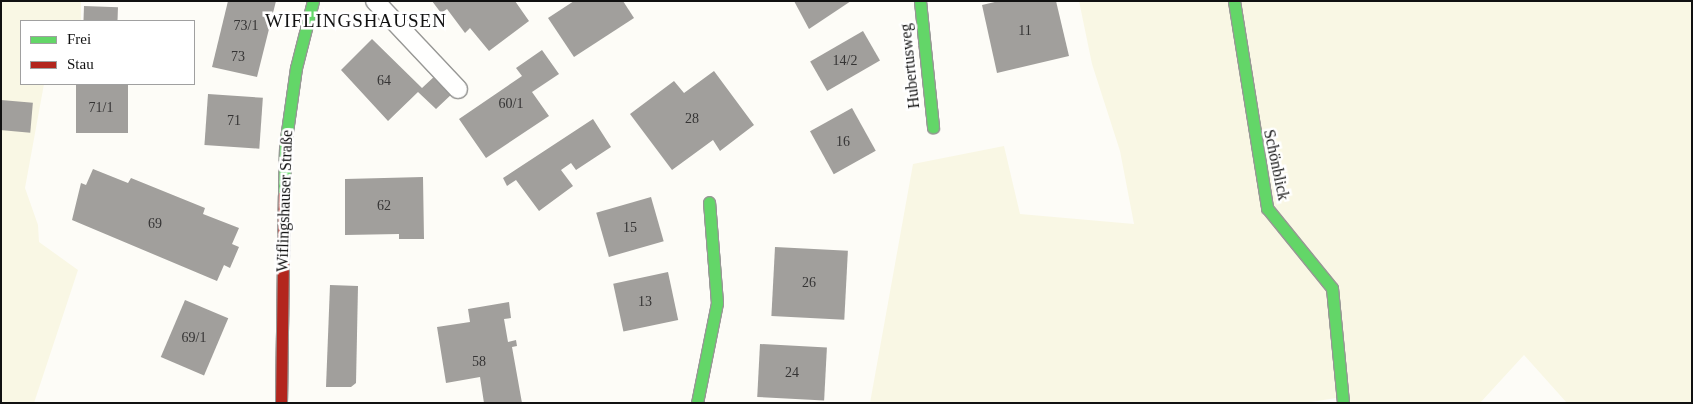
<!DOCTYPE html>
<html>
<head>
<meta charset="utf-8">
<style>
	body { margin:0 }
	#map { position:relative; width:1693px; height:404px; overflow:hidden; background:#fdfcf7; font-family:"Times New Roman",serif }
	div>[style] { position:absolute }
	.farmland>* { inset:0; background:#f9f7e4 }
	.building>* { inset:0; background:#a19f9c; transform-origin:0 0 }
	.roads { filter:drop-shadow(1px 0 #979795) drop-shadow(-1px 0 #979795) drop-shadow(0 1px #979795) drop-shadow(0 -1px #979795) }
	.lane>* { height:18px; margin:-9px; padding:0 9px; transform-origin:9px; border-radius:9px; background:#fffffe }
	.fast>* { height:11px; margin:-5.5px; padding:0 5.5px; transform-origin:5.5px; border-radius:5.5px; background:#63d668 }
	.jam>* { height:11px; margin:-5.5px; padding:0 5.5px; transform-origin:5.5px; border-radius:5.5px; background:#b3261e }
	span { translate:-50% -50%; white-space:nowrap; text-align:center; line-height:1.15; -webkit-text-stroke:5px #fff; paint-order:stroke }
	.number-label { font-size:14px; color:#353434 }
	.number-label span { -webkit-text-stroke-width:0 }
	.street-label { font-size:16px; color:#111 }
	.quarter-label { font-size:19px; color:#111; letter-spacing:1px }
	.frame { position:absolute; inset:0; border:2px solid #111; pointer-events:none }
	.legend { position:absolute; left:20px; top:20px; width:175px; height:65px; box-sizing:border-box; background:#fff; border:1px solid #a0a0a0; margin:0; padding:6px 9px; list-style:none; font-size:15px; color:#111 }
	.legend li { display:flex; align-items:center; gap:10px; height:25px }
	.legend b { width:25px; border:1px solid #a0a0a0 }
</style>
</head>
<body>
<div id="map">
	<div class="farmland">
		<i style="clip-path:polygon(1px 1px,81px 1px,81px 21px,21px 21px,21px 84px,44px 84px,25px 188px,38px 225px,39px 242px,78px 270px,34px 403px,1px 403px)"></i>
		<i style="clip-path:polygon(1079px 1px,1692px 1px,1692px 403px,1567px 403px,1524px 355px,1480px 403px,1351px 403px,1336px 398px,1305px 403px,870px 403px,913px 164px,1004px 146px,1020px 214px,1134px 224px,1120px 151px,1092px 64px)"></i>
	</div>
	<div class="building">
		<i style="clip-path:polygon(228px 1px,276px 1px,257px 77px,212px 67px)"></i>
		<i style="clip-path:polygon(432px 1px,515px 1px,529px 21px,489px 51px,470px 28px,465px 33px,447px 9px,441px 13px)"></i>
		<i style="clip-path:polygon(574px 1px,623px 1px,634px 18px,574px 57px,548px 18px)"></i>
		<i style="clip-path:polygon(794px 1px,851px 1px,809px 29px)"></i>
		<i style="clip-path:polygon(999px 1px,1056px 1px,1069px 56px,997px 73px,982px 5px)"></i>
		<i style="left:84px;top:6px;width:34px;height:15px;rotate:2deg"></i>
		<i style="left:863px;top:31px;width:34px;height:61px;rotate:60deg"></i>
		<i style="clip-path:polygon(372px 39px,422px 88px,437px 74px,454px 92px,436px 109px,418px 92px,388px 121px,341px 70px)"></i>
		<i style="clip-path:polygon(542px 50px,559px 74px,532px 92px,549px 116px,486px 158px,459px 119px,522px 76px,516px 68px)"></i>
		<i style="clip-path:polygon(714px 71px,754px 125px,720px 151px,713px 140px,672px 170px,630px 114px,674px 81px,684px 93px)"></i>
		<i style="left:76px;top:84px;width:52px;height:49px"></i>
		<i style="left:208px;top:94px;width:55px;height:51px;rotate:4deg"></i>
		<i style="left:1px;top:100px;width:32px;height:30px;rotate:5deg"></i>
		<i style="left:852px;top:108px;width:49px;height:48px;rotate:61deg"></i>
		<i style="clip-path:polygon(593px 119px,611px 147px,576px 170px,571px 163px,561px 170px,573px 186px,539px 211px,516px 180px,507px 186px,503px 178px)"></i>
		<i style="clip-path:polygon(93px 169px,128px 183px,131px 178px,205px 208px,203px 214px,239px 228px,232px 244px,239px 247px,230px 268px,224px 265px,217px 281px,72px 220px,81px 183px,86px 185px)"></i>
		<i style="clip-path:polygon(423px 177px,424px 239px,399px 239px,399px 234px,345px 235px,345px 179px)"></i>
		<i style="left:651px;top:197px;width:46px;height:57px;rotate:74deg"></i>
		<i style="left:775px;top:247px;width:73px;height:69px;rotate:3deg"></i>
		<i style="left:668px;top:272px;width:49px;height:56px;rotate:78deg"></i>
		<i style="clip-path:polygon(330px 285px,358px 286px,356px 383px,351px 387px,326px 387px)"></i>
		<i style="left:185px;top:300px;width:47px;height:62px;rotate:23deg"></i>
		<i style="clip-path:polygon(509px 302px,511px 318px,504px 319px,508px 342px,516px 340px,517px 346px,512px 347px,522px 403px,484px 403px,480px 377px,446px 383px,437px 327px,470px 322px,468px 309px)"></i>
		<i style="left:760px;top:344px;width:67px;height:53px;rotate:3deg"></i>
	</div>
	<div class="roads">
		<div class="lane">
			<i style="left:375px;top:1px;width:121px;rotate:46.7deg"></i>
		</div>
		<div class="fast">
			<i style="left:920px;top:1px;width:127px;rotate:84.1deg"></i>
			<i style="left:1234px;top:1px;width:210px;rotate:80.9deg"></i>
			<i style="left:1267px;top:208px;width:103px;rotate:50.9deg"></i>
			<i style="left:1332px;top:288px;width:116px;rotate:84.5deg"></i>
			<i style="left:284px;top:195px;width:49px;rotate:-88.8deg"></i>
			<i style="left:285px;top:146px;width:79px;rotate:-82deg"></i>
			<i style="left:296px;top:68px;width:69px;rotate:-75.8deg"></i>
			<i style="left:697px;top:403px;width:102px;rotate:-78.7deg"></i>
			<i style="left:717px;top:303px;width:101px;rotate:-94.5deg"></i>
		</div>
		<div class="jam">
			<i style="left:281px;top:403px;width:208px;rotate:-89.2deg"></i>
		</div>
	</div>
	<div class="number-label">
		<span style="left:246px;top:26px">73/1</span>
		<span style="left:1025px;top:31px">11</span>
		<span style="left:238px;top:57px">73</span>
		<span style="left:845px;top:61px">14/2</span>
		<span style="left:384px;top:81px">64</span>
		<span style="left:511px;top:104px">60/1</span>
		<span style="left:101px;top:108px">71/1</span>
		<span style="left:692px;top:119px">28</span>
		<span style="left:234px;top:121px">71</span>
		<span style="left:843px;top:142px">16</span>
		<span style="left:384px;top:206px">62</span>
		<span style="left:155px;top:224px">69</span>
		<span style="left:630px;top:228px">15</span>
		<span style="left:809px;top:283px">26</span>
		<span style="left:645px;top:302px">13</span>
		<span style="left:194px;top:338px">69/1</span>
		<span style="left:479px;top:362px">58</span>
		<span style="left:792px;top:373px">24</span>
	</div>
	<div class="street-label">
		<span style="left:910px;top:66px;rotate:-96deg">Hubertusweg</span>
		<span style="left:1276px;top:165px;rotate:78deg">Schönblick</span>
		<span style="left:285px;top:201px;rotate:-88deg">Wiflingshauser Straße</span>
	</div>
	<div class="quarter-label">
		<span style="left:356px;top:21px">WIFLINGSHAUSEN</span>
	</div>
	<div class="frame"></div>
	<ul class="legend">
	<li><b style="height:6px;background:#63d668"></b>Frei</li>
	<li><b style="height:6px;background:#b3261e"></b>Stau</li>
	</ul>
</div>
</body>
</html>
